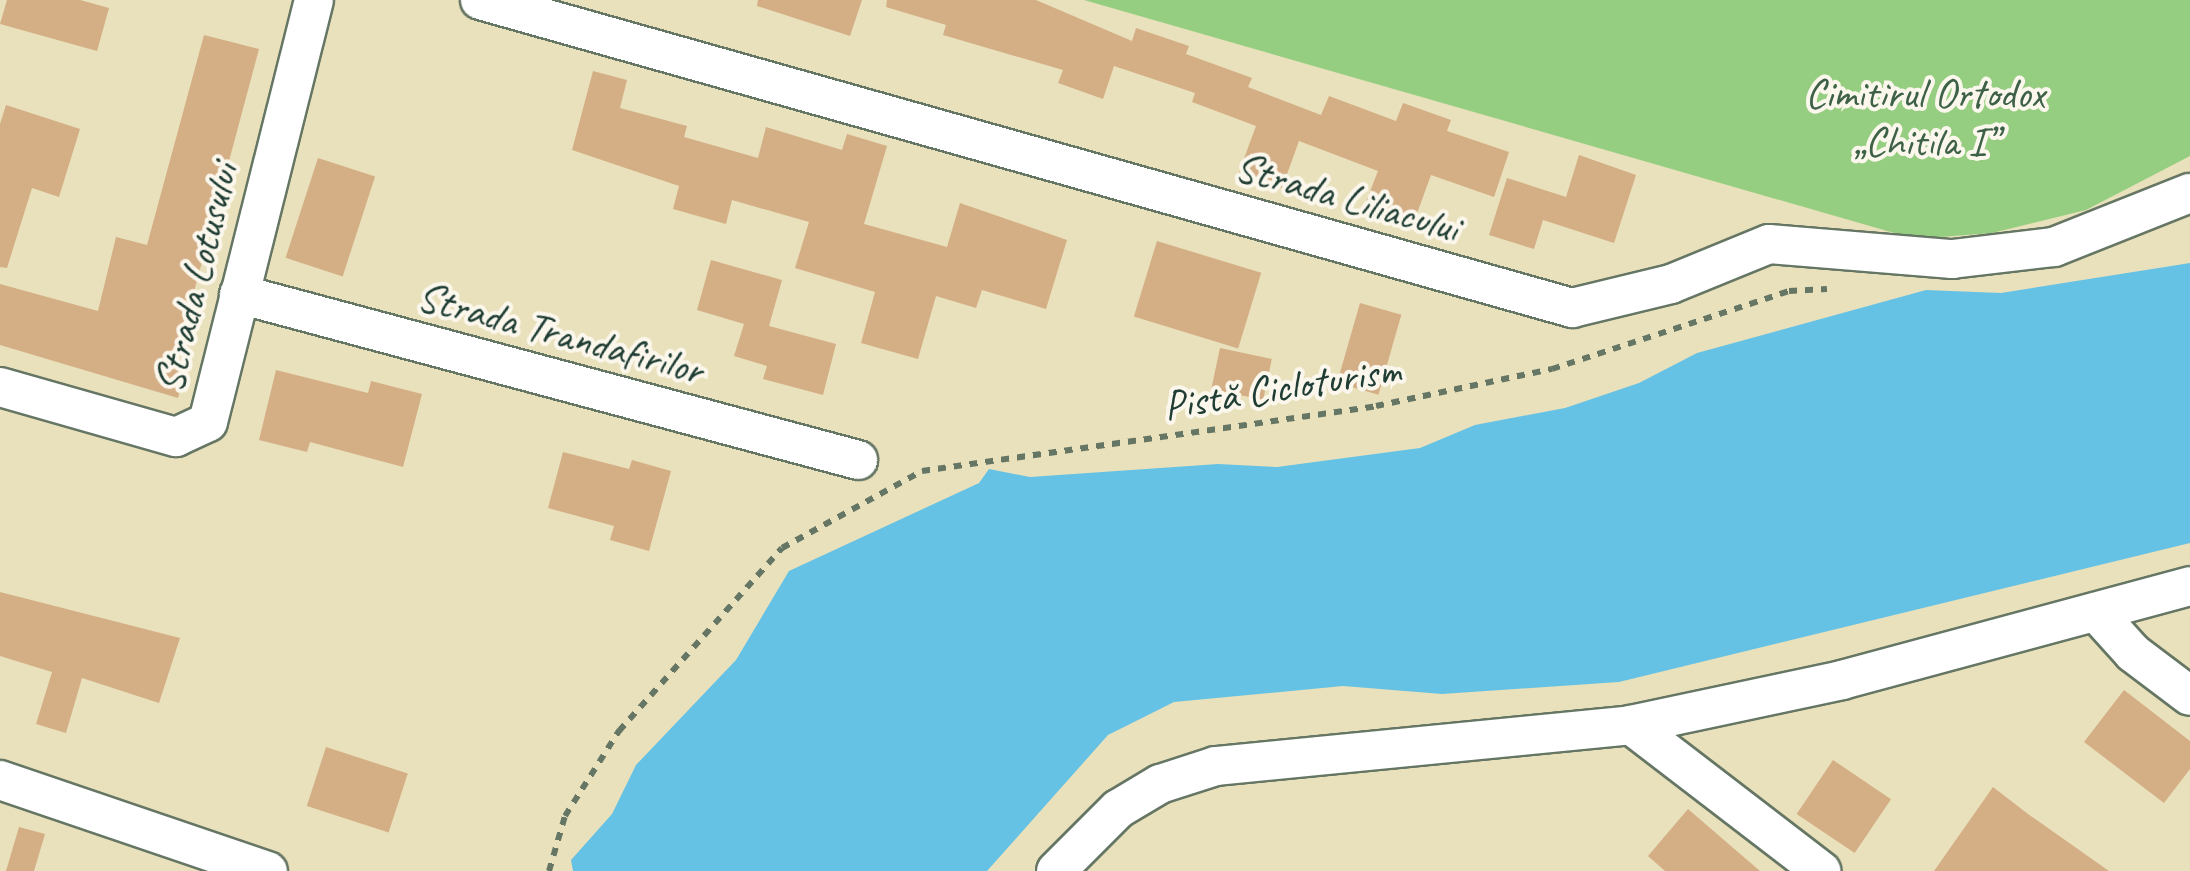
<!DOCTYPE html>
<html>
<head>
<meta charset="utf-8">
<style>
	body { margin:0 }
	#map { position:relative; width:2190px; height:871px; overflow:hidden; background:#e9e1bc; font-family:Caveat,sans-serif }
	div>[style] { position:absolute }
	.green>* { inset:0; background:#96ce81 }
	.water>* { inset:0; background:#66c2e4 }
	.building>* { inset:0; background:#d4ae85; transform-origin:0 0 }
	.path>* { height:6px; margin-top:-3px; transform-origin:0; background:repeating-linear-gradient(90deg,#667664 0 8px,transparent 0 16px) }
	.roads { filter:drop-shadow(2px 0 #667664) drop-shadow(-2px 0 #667664) drop-shadow(0 2px #667664) drop-shadow(0 -2px #667664) }
	.minor>* { height:38px; margin:-19px; padding:0 19px; transform-origin:19px; border-radius:19px; background:#fff }
	span { translate:-50% -50%; white-space:nowrap; text-align:center; line-height:1.15; -webkit-text-stroke:8px #fbf7ec; paint-order:stroke }
	.park-label { font-size:42px; color:#3d6147 }
	.street-label { font-size:42px; color:#1f3d34 }
</style>
</head>
<body>
<div id="map">
	<div class="green">
		<i style="clip-path:polygon(1084px 0,2190px 0,2190px 156px,2086px 210px,1992px 233px,1915px 239px)"></i>
	</div>
	<div class="water">
		<i style="clip-path:polygon(2190px 263px,2190px 543px,1619px 682px,1442px 694px,1343px 686px,1174px 702px,1108px 735px,987px 871px,573px 871px,571px 860px,612px 814px,636px 765px,736px 660px,789px 571px,979px 483px,989px 469px,1030px 477px,1218px 464px,1277px 467px,1420px 448px,1475px 425px,1565px 408px,1639px 383px,1697px 353px,1926px 290px,2001px 293px)"></i>
	</div>
	<div class="building">
		<i style="clip-path:polygon(7px 0,80px 0,109px 8px,97px 51px,0 24px)"></i>
		<i style="clip-path:polygon(758px 0,862px 0,850px 36px,757px 6px)"></i>
		<i style="clip-path:polygon(887px 0,1036px 0,1132px 41px,1136px 28px,1189px 46px,1186px 54px,1252px 78px,1248px 87px,1321px 115px,1329px 96px,1396px 121px,1403px 103px,1451px 120px,1447px 131px,1509px 152px,1494px 197px,1431px 175px,1411px 230px,1362px 212px,1378px 171px,1299px 141px,1282px 188px,1239px 172px,1256px 126px,1192px 102px,1195px 93px,1114px 66px,1103px 99px,1058px 83px,1063px 70px,943px 35px,946px 25px,886px 7px)"></i>
		<i style="clip-path:polygon(204px 35px,259px 49px,176px 359px,187px 362px,178px 398px,0 345px,0 284px,98px 311px,116px 237px,147px 245px)"></i>
		<i style="clip-path:polygon(593px 71px,627px 80px,620px 108px,687px 126px,684px 137px,758px 158px,766px 127px,842px 150px,847px 134px,887px 146px,864px 224px,947px 247px,960px 203px,1067px 240px,1046px 309px,982px 290px,976px 308px,936px 296px,918px 359px,861px 343px,875px 292px,795px 268px,809px 222px,732px 200px,726px 224px,673px 209px,679px 186px,572px 150px)"></i>
		<i style="clip-path:polygon(6px 105px,80px 129px,59px 197px,32px 188px,7px 268px,0 267px,0 124px)"></i>
		<i style="clip-path:polygon(1579px 155px,1636px 175px,1614px 243px,1543px 220px,1534px 249px,1489px 235px,1507px 178px,1566px 197px)"></i>
		<i style="left:318px;top:158px;width:60px;height:105px;rotate:18deg"></i>
		<i style="left:1157px;top:241px;width:109px;height:79px;rotate:17deg"></i>
		<i style="clip-path:polygon(711px 260px,782px 280px,769px 326px,836px 344px,823px 395px,763px 379px,767px 366px,734px 356px,744px 324px,697px 310px)"></i>
		<i style="left:1360px;top:303px;width:43px;height:83px;rotate:16deg"></i>
		<i style="left:1220px;top:348px;width:53px;height:42px;rotate:12deg"></i>
		<i style="clip-path:polygon(276px 370px,368px 393px,371px 381px,422px 394px,403px 467px,310px 442px,307px 452px,259px 440px)"></i>
		<i style="clip-path:polygon(563px 452px,629px 469px,632px 460px,671px 471px,649px 551px,610px 540px,614px 526px,548px 508px)"></i>
		<i style="clip-path:polygon(0 592px,180px 638px,159px 703px,82px 678px,66px 733px,36px 724px,52px 672px,0 656px)"></i>
		<i style="clip-path:polygon(2124px 690px,2190px 741px,2190px 769px,2164px 803px,2084px 742px)"></i>
		<i style="left:326px;top:747px;width:86px;height:62px;rotate:18deg"></i>
		<i style="left:1833px;top:760px;width:70px;height:65px;rotate:34deg"></i>
		<i style="clip-path:polygon(1993px 787px,2028px 814px,2109px 871px,1934px 871px)"></i>
		<i style="clip-path:polygon(1688px 809px,1760px 871px,1665px 871px,1648px 856px)"></i>
		<i style="clip-path:polygon(19px 827px,45px 834px,34px 871px,6px 871px)"></i>
	</div>
	<div class="path">
		<i style="left:549px;top:871px;width:57px;rotate:-73.8deg"></i>
		<i style="left:565px;top:816px;width:101px;rotate:-57.6deg"></i>
		<i style="left:619px;top:731px;width:245px;rotate:-48.3deg"></i>
		<i style="left:782px;top:548px;width:160px;rotate:-28.8deg"></i>
		<i style="left:922px;top:471px;width:459px;rotate:-8.1deg"></i>
		<i style="left:1376px;top:406px;width:180px;rotate:-11.9deg"></i>
		<i style="left:1552px;top:369px;width:250px;rotate:-18.2deg"></i>
		<i style="left:1789px;top:291px;width:38px;rotate:-3deg"></i>
	</div>
	<div class="roads">
		<div class="minor">
			<i style="left:480px;top:0;width:1135px;rotate:15.75deg"></i>
			<i style="left:1572px;top:308px;width:102px;rotate:-13.6deg"></i>
			<i style="left:1671px;top:284px;width:106px;rotate:-22.2deg"></i>
			<i style="left:1769px;top:244px;width:184px;rotate:4.7deg"></i>
			<i style="left:1952px;top:259px;width:103px;rotate:-6.7deg"></i>
			<i style="left:2054px;top:247px;width:146px;rotate:-21.7deg"></i>
			<i style="left:239px;top:294px;width:641px;rotate:15.01deg"></i>
			<i style="left:0;top:387px;width:183px;rotate:15.9deg"></i>
			<i style="left:176px;top:437px;width:35px;rotate:-25deg"></i>
			<i style="left:208px;top:422px;width:435px;rotate:-75.9deg"></i>
			<i style="left:2096px;top:612px;width:55px;rotate:47.9deg"></i>
			<i style="left:2133px;top:653px;width:71px;rotate:37deg"></i>
			<i style="left:1631px;top:725px;width:240px;rotate:37.5deg"></i>
			<i style="left:0;top:780px;width:283px;rotate:18.8deg"></i>
			<i style="left:1056px;top:871px;width:88px;rotate:-45deg"></i>
			<i style="left:1118px;top:809px;width:49px;rotate:-30.8deg"></i>
			<i style="left:1160px;top:784px;width:59px;rotate:-17.8deg"></i>
			<i style="left:1216px;top:766px;width:417px;rotate:-5.6deg"></i>
			<i style="left:1631px;top:725px;width:216px;rotate:-12deg"></i>
			<i style="left:1842px;top:680px;width:360px;rotate:-15.1deg"></i>
		</div>
	</div>
	<div class="park-label">
		<span style="left:1925px;top:118px">Cimitirul Ortodox<br>„Chitila I”</span>
	</div>
	<div class="street-label">
		<span style="left:1347px;top:198px;rotate:16deg">Strada Liliacului</span>
		<span style="left:197px;top:278px;rotate:-76deg">Strada Lotusului</span>
		<span style="left:560px;top:334px;rotate:15deg">Strada Trandafirilor</span>
		<span style="left:1282px;top:388px;rotate:-9deg">Pistă Cicloturism</span>
	</div>
</div>
</body>
</html>
